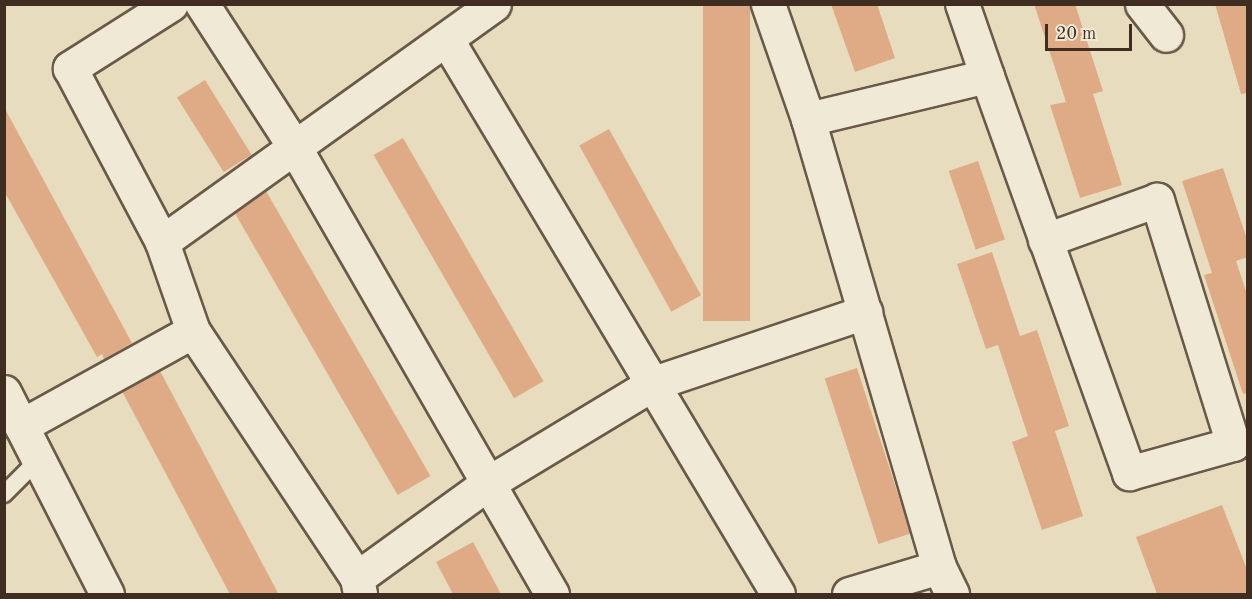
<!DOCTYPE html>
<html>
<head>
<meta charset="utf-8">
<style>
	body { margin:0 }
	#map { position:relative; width:1252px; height:599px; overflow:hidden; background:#e7ddbe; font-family:"Old Standard TT",serif }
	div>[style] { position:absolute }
	.building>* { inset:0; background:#dfab87; transform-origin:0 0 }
	.roads { filter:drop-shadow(2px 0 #6a5948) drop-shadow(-2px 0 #6a5948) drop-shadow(0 2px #6a5948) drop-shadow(0 -2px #6a5948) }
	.service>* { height:16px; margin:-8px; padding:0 8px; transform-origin:8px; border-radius:8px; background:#efe9d5 }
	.minor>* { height:33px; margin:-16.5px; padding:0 16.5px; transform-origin:16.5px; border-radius:16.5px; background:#efe9d5 }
	.tertiary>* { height:33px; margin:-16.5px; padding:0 16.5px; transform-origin:16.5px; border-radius:16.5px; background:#efe9d5 }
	span { translate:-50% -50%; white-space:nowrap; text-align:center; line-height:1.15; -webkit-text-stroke:5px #efe9d5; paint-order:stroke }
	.frame { position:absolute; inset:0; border:6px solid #402d21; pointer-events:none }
	.scale { position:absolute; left:1045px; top:24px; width:87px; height:27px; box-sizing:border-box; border:3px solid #402d21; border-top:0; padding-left:8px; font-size:18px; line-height:21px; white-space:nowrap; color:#402d21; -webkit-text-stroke:4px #efe9d5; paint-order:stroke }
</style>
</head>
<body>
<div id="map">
	<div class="building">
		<i style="left:703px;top:4px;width:47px;height:317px"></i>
		<i style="clip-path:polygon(831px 4px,877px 4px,895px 58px,855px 72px)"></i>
		<i style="clip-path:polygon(1034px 4px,1075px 4px,1103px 91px,1093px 94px,1122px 185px,1080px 198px,1050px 105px,1066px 102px)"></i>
		<i style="clip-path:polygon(1215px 4px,1248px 4px,1248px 93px,1241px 94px)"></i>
		<i style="left:205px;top:80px;width:88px;height:33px;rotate:58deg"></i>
		<i style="clip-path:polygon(4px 107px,132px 343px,104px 359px,102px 354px,97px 357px,4px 191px)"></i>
		<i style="left:609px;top:129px;width:190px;height:34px;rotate:61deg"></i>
		<i style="left:403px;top:138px;width:281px;height:34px;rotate:60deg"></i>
		<i style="left:978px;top:161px;width:83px;height:31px;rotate:71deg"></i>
		<i style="clip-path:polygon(1223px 168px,1248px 242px,1248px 257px,1236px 261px,1248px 297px,1248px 393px,1243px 394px,1204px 275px,1212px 273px,1182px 181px)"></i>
		<i style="left:266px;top:191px;width:329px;height:38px;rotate:60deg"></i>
		<i style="clip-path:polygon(992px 252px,1020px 336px,1037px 330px,1069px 426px,1055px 431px,1083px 516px,1042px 530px,1012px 442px,1028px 436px,998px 345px,986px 349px,957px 264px)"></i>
		<i style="left:857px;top:368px;width:174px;height:34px;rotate:72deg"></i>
		<i style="left:160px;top:371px;width:253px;height:43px;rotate:62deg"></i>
		<i style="clip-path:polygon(1222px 505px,1248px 572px,1248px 594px,1157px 594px,1136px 537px)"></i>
		<i style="clip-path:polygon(473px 542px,501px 594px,453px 594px,436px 562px)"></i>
	</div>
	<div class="roads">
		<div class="service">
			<i style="left:4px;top:494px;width:48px;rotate:-45deg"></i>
		</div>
		<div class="minor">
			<i style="left:171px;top:4px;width:120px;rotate:147.6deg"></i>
			<i style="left:70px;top:68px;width:197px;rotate:62.1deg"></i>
			<i style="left:162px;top:242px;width:94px;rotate:70.8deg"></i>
			<i style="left:193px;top:331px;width:296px;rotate:56.4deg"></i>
			<i style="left:357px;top:578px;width:16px;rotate:79deg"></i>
			<i style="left:202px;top:4px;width:171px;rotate:57.1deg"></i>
			<i style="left:295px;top:148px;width:515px;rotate:60.05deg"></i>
			<i style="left:768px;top:4px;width:122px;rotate:70.8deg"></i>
			<i style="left:808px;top:119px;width:467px;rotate:73.7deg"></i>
			<i style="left:939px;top:567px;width:30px;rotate:64deg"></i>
			<i style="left:1142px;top:4px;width:39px;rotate:52deg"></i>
			<i style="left:447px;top:40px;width:645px;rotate:59.14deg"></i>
			<i style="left:987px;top:76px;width:422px;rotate:70.3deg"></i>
			<i style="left:1129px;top:473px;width:108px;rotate:-15.6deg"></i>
			<i style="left:1233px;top:444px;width:256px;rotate:-107.3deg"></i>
			<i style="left:1157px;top:200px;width:119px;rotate:160.3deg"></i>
			<i style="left:808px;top:119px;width:184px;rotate:-13.5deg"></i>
			<i style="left:987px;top:76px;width:76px;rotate:-109.1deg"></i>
			<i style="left:162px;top:242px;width:408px;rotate:-35.6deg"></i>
			<i style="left:21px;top:426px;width:196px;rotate:-28.9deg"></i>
			<i style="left:357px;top:578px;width:162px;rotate:-35.9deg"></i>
			<i style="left:488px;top:483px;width:194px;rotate:-31.1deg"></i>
			<i style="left:654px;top:383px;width:223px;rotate:-18.6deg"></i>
			<i style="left:849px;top:594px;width:94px;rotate:-16.7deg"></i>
		</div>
		<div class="tertiary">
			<i style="left:4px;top:392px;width:227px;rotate:63deg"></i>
		</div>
	</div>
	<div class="frame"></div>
	<div class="scale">20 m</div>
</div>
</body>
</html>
